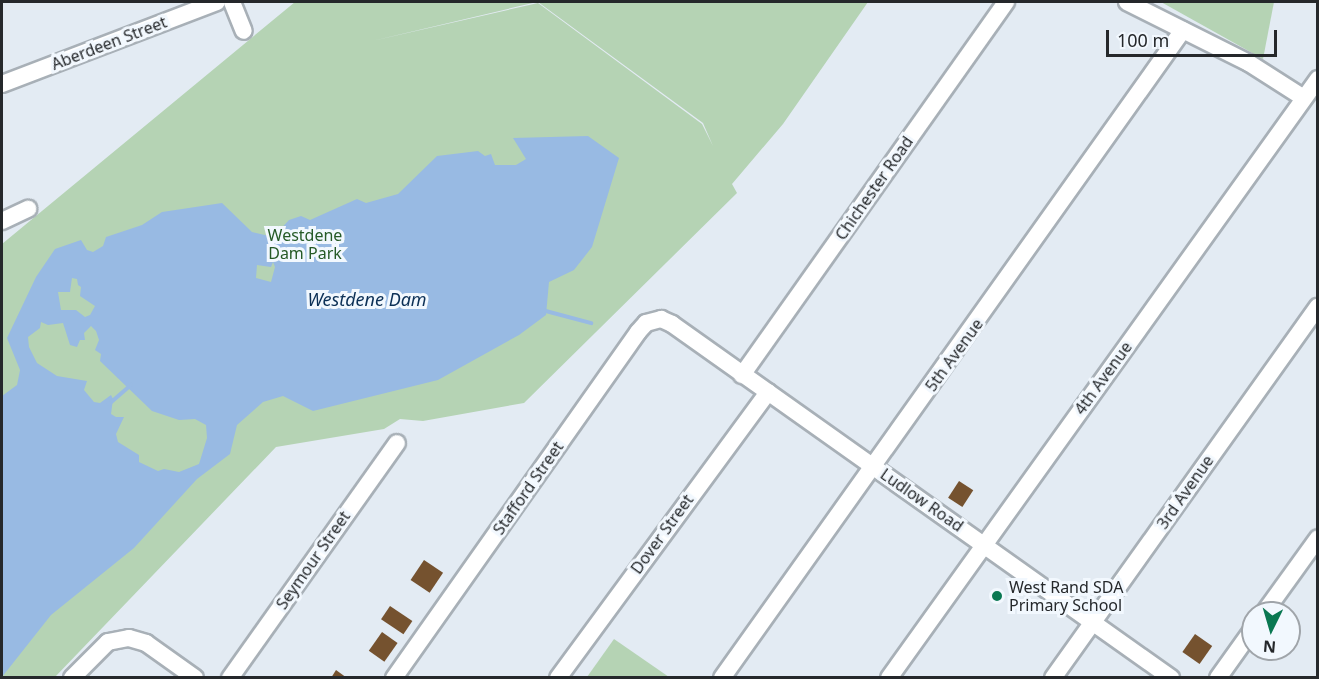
<!DOCTYPE html>
<html>
<head>
<meta charset="utf-8">
<style>
	body { margin:0 }
	#map { position:relative; width:1319px; height:679px; overflow:hidden; background:#e3ebf3; font-family:"Noto Sans",sans-serif }
	div>[style] { position:absolute }
	.green>* { inset:0; background:#b5d3b4 }
	.water>* { inset:0; background:#98bae3 }
	.stream>* { height:4px; margin:-2px; padding:0 2px; transform-origin:2px; border-radius:2px; background:#98bae3 }
	.building>* { inset:0; background:#75522f; transform-origin:0 0 }
	.roads { filter:drop-shadow(2px 0 #a8b0b7) drop-shadow(-2px 0 #a8b0b7) drop-shadow(0 2px #a8b0b7) drop-shadow(0 -2px #a8b0b7) }
	.minor>* { height:16px; margin:-8px; padding:0 8px; transform-origin:8px; border-radius:8px; background:#fff }
	.dots>* { width:16px; height:16px; translate:-50% -50%; box-sizing:border-box; border:3px solid #f2f8fe; border-radius:50% }
	span { translate:-50% -50%; white-space:nowrap; text-align:center; line-height:1.15; -webkit-text-stroke:6px #f2f8fe; paint-order:stroke }
	.street-label { font-size:16px; color:#25282b }
	.park-label { font-size:16px; color:#255a26 }
	.poi-label { font-size:16px; color:#25282b }
	.left { translate:0 -50%; text-align:left }
	.water-label { font-size:18px; color:#0c3056; font-style:italic }
	.frame { position:absolute; inset:0; border:3px solid #25282b; pointer-events:none }
	.north { position:absolute; left:1241px; top:601px; width:60px; height:60px; box-sizing:border-box; background:#f2f8fe; border:2px solid #a0a5aa; border-radius:50%; rotate:185deg; font-size:16px; font-weight:700; line-height:24px; text-align:center; color:#25282b }
	.north::after { content:''; display:block; margin:auto; width:21px; height:27px; background:#0a7852; clip-path:polygon(50% 0,100% 100%,50% 72%,0 100%) }
	.scale { position:absolute; left:1106px; top:30px; width:171px; height:27px; box-sizing:border-box; border:3px solid #25282b; border-top:0; padding-left:8px; font-size:18px; line-height:21px; white-space:nowrap; color:#25282b; -webkit-text-stroke:4px #f2f8fe; paint-order:stroke }
</style>
</head>
<body>
<div id="map">
	<div class="green">
		<i style="clip-path:polygon(537px 2px,372px 41px,538px 3px,702px 124px,713px 146px,703px 123px,538px 2px,868px 2px,783px 124px,732px 184px,737px 193px,524px 403px,423px 421px,400px 419px,384px 429px,276px 447px,55px 677px,2px 678px,2px 244px,295px 2px)"></i>
		<i style="clip-path:polygon(1161px 2px,1274px 2px,1263px 59px)"></i>
		<i style="clip-path:polygon(614px 639px,669px 677px,587px 677px)"></i>
	</div>
	<div class="water">
		<i style="clip-path:polygon(evenodd,588px 136px,619px 158px,592px 247px,574px 270px,549px 282px,546px 315px,519px 335px,438px 380px,313px 411px,283px 396px,263px 402px,237px 425px,230px 454px,197px 479px,134px 548px,51px 615px,2px 677px,2px 396px,17px 385px,20px 370px,7px 338px,36px 277px,55px 249px,81px 240px,87px 250px,93px 252px,103px 246px,106px 237px,142px 225px,162px 212px,222px 203px,252px 232px,269px 236px,276px 234px,289px 220px,301px 216px,310px 220px,357px 199px,366px 203px,398px 194px,437px 156px,478px 151px,485px 156px,491px 154px,495px 165px,516px 165px,526px 159px,513px 138px,588px 136px,273px 262px,275px 267px,271px 282px,256px 278px,257px 265px,271px 267px,273px 262px,588px 136px,72px 278px,77px 279px,78px 285px,81px 287px,80px 296px,95px 306px,90px 315px,85px 317px,76px 310px,61px 310px,58px 292px,70px 292px,72px 278px,588px 136px,41px 322px,48px 325px,63px 323px,70px 345px,77px 347px,80px 340px,85px 340px,84px 333px,91px 326px,96px 331px,99px 340px,95px 350px,101px 354px,100px 361px,152px 411px,179px 420px,195px 419px,206px 425px,207px 438px,199px 464px,179px 472px,164px 469px,158px 471px,139px 462px,139px 455px,118px 442px,116px 434px,124px 417px,116px 417px,111px 414px,113px 399px,111px 395px,100px 403px,94px 402px,84px 390px,87px 381px,57px 376px,37px 363px,29px 347px,28px 337px,40px 328px,41px 322px)"></i>
	</div>
	<div class="stream">
		<i style="left:542px;top:310px;width:51px;rotate:14.9deg"></i>
		<i style="left:109px;top:404px;width:29px;rotate:-41deg"></i>
	</div>
	<div class="building">
		<i style="left:959px;top:481px;width:17px;height:20px;rotate:33deg"></i>
		<i style="left:424px;top:560px;width:23px;height:24px;rotate:34deg"></i>
		<i style="left:390px;top:606px;width:27px;height:16px;rotate:34deg"></i>
		<i style="left:382px;top:632px;width:19px;height:23px;rotate:35deg"></i>
		<i style="left:1195px;top:634px;width:21px;height:22px;rotate:35deg"></i>
		<i style="clip-path:polygon(336px 670px,347px 678px,331px 678px)"></i>
	</div>
	<div class="roads">
		<div class="minor">
			<i style="left:232px;top:2px;width:31px;rotate:68deg"></i>
			<i style="left:1127px;top:2px;width:136px;rotate:26.6deg"></i>
			<i style="left:1249px;top:63px;width:65px;rotate:32.5deg"></i>
			<i style="left:2px;top:84px;width:230px;rotate:-20.9deg"></i>
			<i style="left:2px;top:221px;width:29px;rotate:-25deg"></i>
			<i style="left:742px;top:375px;width:457px;rotate:-54.7deg"></i>
			<i style="left:1264px;top:613px;width:92px;rotate:-54.2deg"></i>
			<i style="left:72px;top:678px;width:51px;rotate:-45deg"></i>
			<i style="left:108px;top:642px;width:21px;rotate:-11deg"></i>
			<i style="left:129px;top:638px;width:18px;rotate:16deg"></i>
			<i style="left:146px;top:643px;width:60px;rotate:35.5deg"></i>
			<i style="left:230px;top:678px;width:288px;rotate:-54.6deg"></i>
			<i style="left:394px;top:678px;width:423px;rotate:-54.8deg"></i>
			<i style="left:638px;top:332px;width:12px;rotate:-48deg"></i>
			<i style="left:646px;top:323px;width:16px;rotate:-15deg"></i>
			<i style="left:661px;top:319px;width:12px;rotate:24deg"></i>
			<i style="left:672px;top:324px;width:612px;rotate:35.35deg"></i>
			<i style="left:558px;top:678px;width:355px;rotate:-53.7deg"></i>
			<i style="left:722px;top:678px;width:795px;rotate:-54.57deg"></i>
			<i style="left:889px;top:678px;width:737px;rotate:-54.39deg"></i>
			<i style="left:1053px;top:678px;width:456px;rotate:-54.5deg"></i>
			<i style="left:1218px;top:678px;width:60px;rotate:-54.5deg"></i>
		</div>
	</div>
	<div class="dots">
		<i style="left:997px;top:596px;background:#0a7852"></i>
	</div>
	<div class="street-label">
		<span style="left:109px;top:43px;rotate:-21deg">Aberdeen Street</span>
		<span style="left:874px;top:188px;rotate:-55deg">Chichester Road</span>
		<span style="left:954px;top:355px;rotate:-54deg">5th Avenue</span>
		<span style="left:1103px;top:378px;rotate:-54deg">4th Avenue</span>
		<span style="left:528px;top:488px;rotate:-55deg">Stafford Street</span>
		<span style="left:1185px;top:492px;rotate:-55deg">3rd Avenue</span>
		<span style="left:922px;top:500px;rotate:35deg">Ludlow Road</span>
		<span style="left:662px;top:534px;rotate:-54deg">Dover Street</span>
		<span style="left:313px;top:560px;rotate:-55deg">Seymour Street</span>
	</div>
	<div class="park-label">
		<span style="left:305px;top:244px">Westdene<br>Dam Park</span>
	</div>
	<div class="poi-label">
		<span class="left" style="left:1009px;top:596px">West Rand SDA<br>Primary School</span>
	</div>
	<div class="water-label">
		<span style="left:367px;top:299px">Westdene Dam</span>
	</div>
	<div class="frame"></div>
	<div class="north">N</div>
	<div class="scale">100 m</div>
</div>
</body>
</html>
